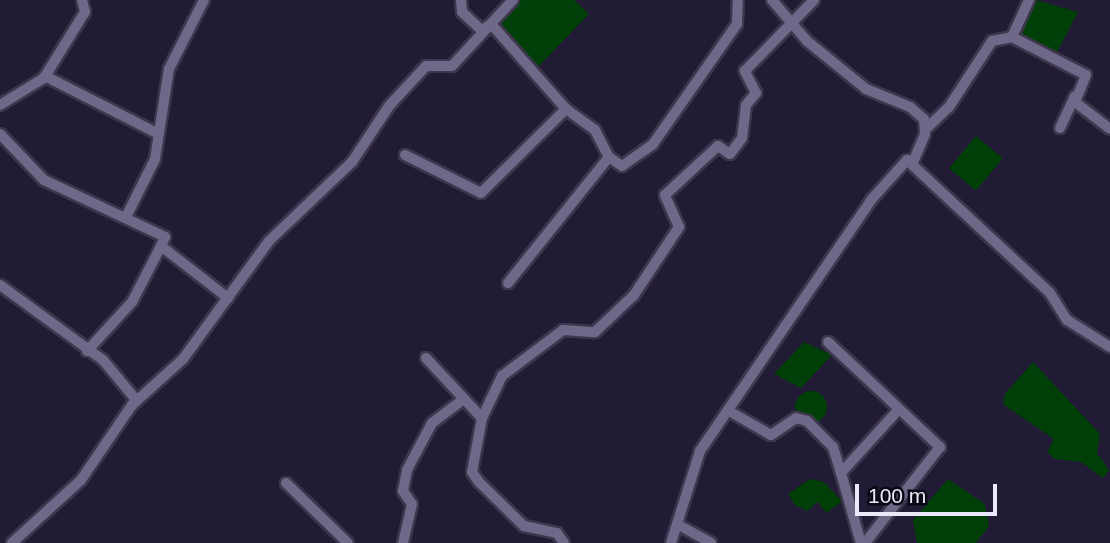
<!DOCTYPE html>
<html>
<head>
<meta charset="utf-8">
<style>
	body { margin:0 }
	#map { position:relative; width:1110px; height:543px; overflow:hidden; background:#221b36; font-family:Arial,sans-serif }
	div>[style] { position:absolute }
	.water>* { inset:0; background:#013f08; transform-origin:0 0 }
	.round { border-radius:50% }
	.roads { filter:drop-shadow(2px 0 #3d374d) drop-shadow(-2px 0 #3d374d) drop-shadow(0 2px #3d374d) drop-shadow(0 -2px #3d374d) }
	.minor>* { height:10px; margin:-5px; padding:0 5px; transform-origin:5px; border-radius:5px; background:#6e6988 }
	span { translate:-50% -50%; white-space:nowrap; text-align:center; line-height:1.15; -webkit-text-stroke:5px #0b0813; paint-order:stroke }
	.scale { position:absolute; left:855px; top:484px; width:142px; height:32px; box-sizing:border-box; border:4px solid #ebe8fa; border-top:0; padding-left:9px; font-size:21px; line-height:24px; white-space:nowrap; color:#ebe8fa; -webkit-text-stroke:5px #0b0813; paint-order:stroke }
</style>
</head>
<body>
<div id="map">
	<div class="water">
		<i style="clip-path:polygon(519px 0,574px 0,589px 14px,538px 67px,498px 24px)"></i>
		<i style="clip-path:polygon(1035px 0,1078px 12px,1055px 56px,1020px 39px)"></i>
		<i style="left:976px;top:136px;width:35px;height:42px;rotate:40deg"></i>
		<i style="clip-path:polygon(804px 342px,832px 355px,801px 388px,774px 374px)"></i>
		<i style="clip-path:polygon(1033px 362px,1100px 434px,1097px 453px,1109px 470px,1103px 478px,1081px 462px,1055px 459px,1047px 452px,1054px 439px,1004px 405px,1004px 395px)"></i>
		<i class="round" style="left:795px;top:391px;width:32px;height:32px"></i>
		<i style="clip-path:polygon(810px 479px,824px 482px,842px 501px,827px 513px,817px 502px,807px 511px,795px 505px,788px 494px)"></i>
		<i style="clip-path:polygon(948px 479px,985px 504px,989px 526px,976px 543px,917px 543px,913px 520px)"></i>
	</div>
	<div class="roads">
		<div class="minor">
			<i style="left:461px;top:0;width:12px;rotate:85deg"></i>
			<i style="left:462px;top:12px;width:26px;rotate:43deg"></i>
			<i style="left:481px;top:30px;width:10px;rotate:-29deg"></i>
			<i style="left:772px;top:0;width:54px;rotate:49.5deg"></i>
			<i style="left:807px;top:41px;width:76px;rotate:39.1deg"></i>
			<i style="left:866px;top:89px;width:48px;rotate:22.2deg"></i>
			<i style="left:910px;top:107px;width:18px;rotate:41deg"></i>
			<i style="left:924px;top:119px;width:15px;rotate:86deg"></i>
			<i style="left:925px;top:134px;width:30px;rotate:113deg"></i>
			<i style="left:492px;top:25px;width:112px;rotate:48.6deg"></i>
			<i style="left:566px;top:109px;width:36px;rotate:36deg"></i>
			<i style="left:595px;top:130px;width:30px;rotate:63deg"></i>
			<i style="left:1012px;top:37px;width:83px;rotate:27.2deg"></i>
			<i style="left:1086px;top:75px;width:29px;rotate:112deg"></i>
			<i style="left:1075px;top:102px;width:44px;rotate:37.6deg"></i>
			<i style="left:45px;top:76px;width:126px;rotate:27deg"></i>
			<i style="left:0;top:105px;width:52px;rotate:-31.5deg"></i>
			<i style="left:44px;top:78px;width:78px;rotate:-58.2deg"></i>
			<i style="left:85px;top:12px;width:12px;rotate:-104deg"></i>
			<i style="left:927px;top:128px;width:30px;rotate:-44deg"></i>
			<i style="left:949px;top:107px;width:79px;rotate:-56.9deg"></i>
			<i style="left:992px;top:41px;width:20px;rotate:-11deg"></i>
			<i style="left:1012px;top:37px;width:41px;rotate:-65.3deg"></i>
			<i style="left:1060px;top:128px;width:35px;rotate:-65deg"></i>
			<i style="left:0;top:134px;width:64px;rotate:46.3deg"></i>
			<i style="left:44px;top:180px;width:134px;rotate:25.2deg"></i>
			<i style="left:165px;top:237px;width:10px;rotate:114deg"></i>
			<i style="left:161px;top:246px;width:85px;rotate:37.8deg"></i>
			<i style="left:405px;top:155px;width:85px;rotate:26.6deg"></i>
			<i style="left:481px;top:193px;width:120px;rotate:-44.7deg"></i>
			<i style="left:127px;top:215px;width:63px;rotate:-63.4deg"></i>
			<i style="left:155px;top:159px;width:91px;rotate:-81.2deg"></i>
			<i style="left:169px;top:69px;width:77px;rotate:-63.1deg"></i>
			<i style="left:508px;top:283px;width:161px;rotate:-51.3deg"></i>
			<i style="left:609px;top:157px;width:16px;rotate:35deg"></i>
			<i style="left:622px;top:166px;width:38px;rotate:-35deg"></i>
			<i style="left:653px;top:144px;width:146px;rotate:-55deg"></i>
			<i style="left:737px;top:24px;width:24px;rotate:-88deg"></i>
			<i style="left:0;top:285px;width:127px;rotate:36.1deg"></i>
			<i style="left:103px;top:360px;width:53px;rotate:50.3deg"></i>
			<i style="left:828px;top:342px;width:154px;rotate:43.2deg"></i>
			<i style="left:940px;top:447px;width:122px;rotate:128deg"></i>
			<i style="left:87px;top:351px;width:67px;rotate:-47.4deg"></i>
			<i style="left:132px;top:302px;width:63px;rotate:-62.6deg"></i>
			<i style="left:426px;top:358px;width:82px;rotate:47deg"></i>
			<i style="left:482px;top:418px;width:55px;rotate:100.5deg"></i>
			<i style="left:472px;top:472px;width:12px;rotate:55deg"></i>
			<i style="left:479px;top:482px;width:63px;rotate:44.4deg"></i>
			<i style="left:524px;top:526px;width:34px;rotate:12deg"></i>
			<i style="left:557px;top:533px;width:12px;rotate:55deg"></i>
			<i style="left:729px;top:411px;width:48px;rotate:29.7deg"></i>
			<i style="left:771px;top:435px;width:30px;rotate:-34deg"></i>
			<i style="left:796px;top:418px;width:11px;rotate:15deg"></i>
			<i style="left:807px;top:421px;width:37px;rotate:45deg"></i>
			<i style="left:833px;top:447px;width:27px;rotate:73deg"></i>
			<i style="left:841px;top:473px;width:86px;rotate:-47.8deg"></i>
			<i style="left:482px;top:418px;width:47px;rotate:-64.5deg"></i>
			<i style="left:502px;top:376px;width:76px;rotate:-37deg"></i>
			<i style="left:563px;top:330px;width:32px;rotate:4deg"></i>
			<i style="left:595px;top:332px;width:54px;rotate:-43.5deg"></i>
			<i style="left:634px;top:295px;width:82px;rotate:-56.5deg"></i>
			<i style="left:679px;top:227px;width:35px;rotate:-114deg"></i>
			<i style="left:665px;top:195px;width:72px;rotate:-42.8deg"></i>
			<i style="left:718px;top:146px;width:14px;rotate:34deg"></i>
			<i style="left:730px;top:154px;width:20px;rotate:-53deg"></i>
			<i style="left:742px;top:138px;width:33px;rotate:-83deg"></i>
			<i style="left:746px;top:105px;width:16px;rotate:-50deg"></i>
			<i style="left:756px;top:93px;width:25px;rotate:-117deg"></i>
			<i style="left:745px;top:71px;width:99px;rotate:-45.8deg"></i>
			<i style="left:841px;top:473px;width:73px;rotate:74.1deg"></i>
			<i style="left:286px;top:483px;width:86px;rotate:44.1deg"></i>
			<i style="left:677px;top:524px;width:39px;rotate:29deg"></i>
			<i style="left:12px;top:543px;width:93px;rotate:-42.4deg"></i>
			<i style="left:81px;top:480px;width:91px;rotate:-55.8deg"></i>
			<i style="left:132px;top:405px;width:69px;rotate:-42deg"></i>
			<i style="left:183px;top:359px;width:146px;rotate:-53.9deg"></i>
			<i style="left:269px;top:241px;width:115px;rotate:-43.6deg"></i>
			<i style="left:352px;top:162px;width:67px;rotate:-56.5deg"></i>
			<i style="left:389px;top:106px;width:54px;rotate:-47.2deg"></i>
			<i style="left:426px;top:66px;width:26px"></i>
			<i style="left:452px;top:66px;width:90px;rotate:-47.3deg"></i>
			<i style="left:403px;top:543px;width:40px;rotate:-77deg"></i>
			<i style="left:412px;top:504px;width:16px;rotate:-125deg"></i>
			<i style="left:403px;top:491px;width:21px;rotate:-79deg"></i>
			<i style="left:407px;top:470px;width:53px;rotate:-62deg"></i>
			<i style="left:432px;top:423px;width:39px;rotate:-37deg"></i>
			<i style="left:671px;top:543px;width:96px;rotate:-72.5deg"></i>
			<i style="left:700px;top:451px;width:304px;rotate:-55.7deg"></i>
			<i style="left:871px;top:200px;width:54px;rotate:-48deg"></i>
			<i style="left:907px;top:160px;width:195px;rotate:42.9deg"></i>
			<i style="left:1050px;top:293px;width:32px;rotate:58deg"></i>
			<i style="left:1067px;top:320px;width:51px;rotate:32.1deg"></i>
		</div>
	</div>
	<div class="scale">100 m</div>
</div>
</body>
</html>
